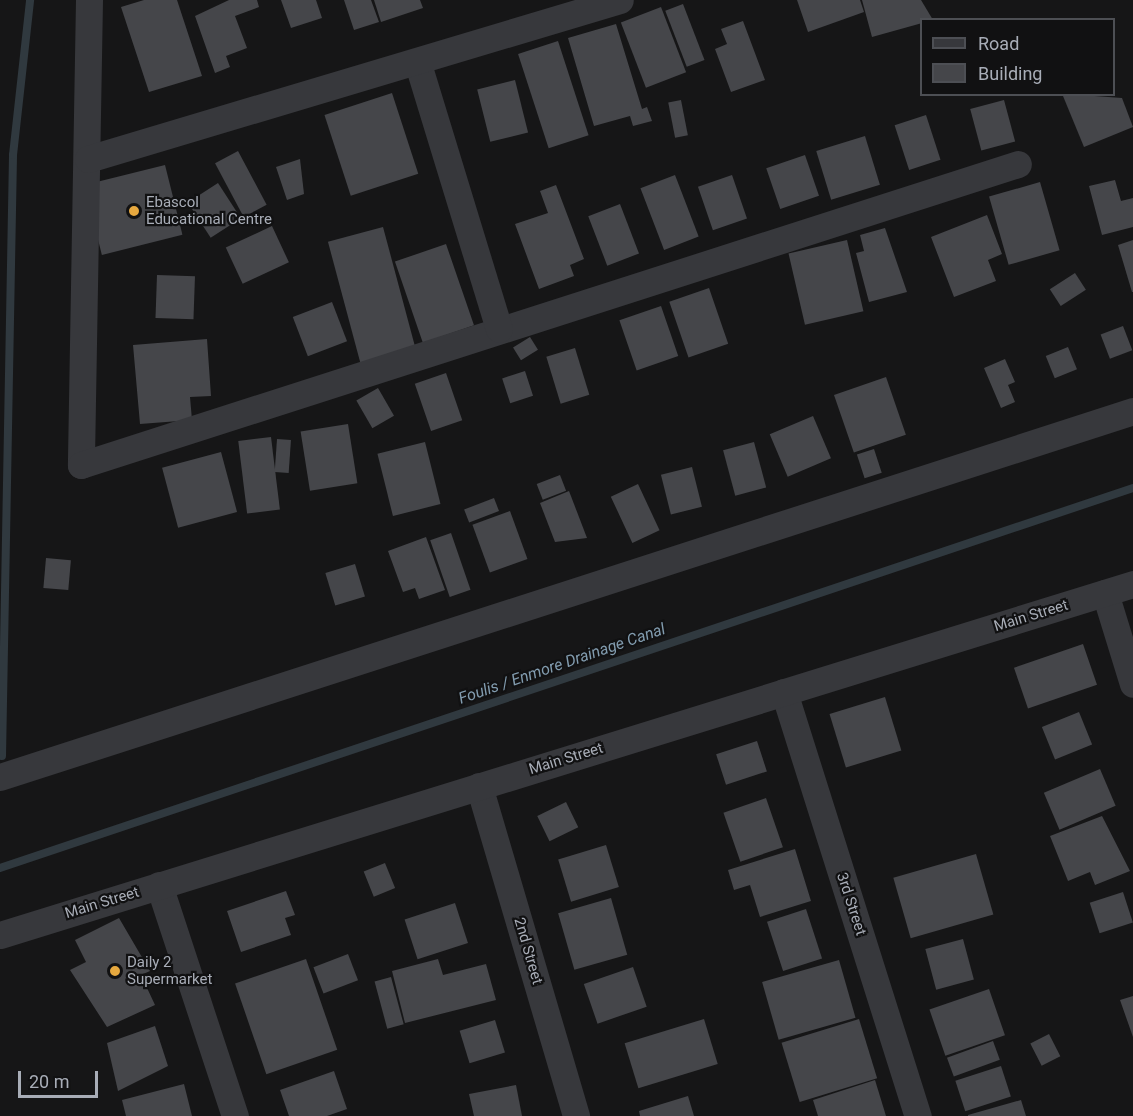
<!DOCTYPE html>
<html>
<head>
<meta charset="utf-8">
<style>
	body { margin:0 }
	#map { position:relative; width:1133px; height:1116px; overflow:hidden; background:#161617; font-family:Roboto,sans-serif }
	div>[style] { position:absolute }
	.stream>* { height:8px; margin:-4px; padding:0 4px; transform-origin:4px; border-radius:4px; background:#30393f }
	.building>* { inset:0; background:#45464a; transform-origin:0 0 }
	.minor>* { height:27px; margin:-13.5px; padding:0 13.5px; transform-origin:13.5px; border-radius:13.5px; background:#37383c }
	.dots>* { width:16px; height:16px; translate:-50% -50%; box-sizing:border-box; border:3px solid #111112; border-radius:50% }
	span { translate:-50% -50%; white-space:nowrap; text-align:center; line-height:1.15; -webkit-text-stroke:4.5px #111112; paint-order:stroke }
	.poi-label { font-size:15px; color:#a8adb7 }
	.left { translate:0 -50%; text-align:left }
	.street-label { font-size:15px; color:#a8adb7 }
	.water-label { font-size:16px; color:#829caf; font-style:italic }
	.legend { position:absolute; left:920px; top:18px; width:195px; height:78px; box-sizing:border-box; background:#111112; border:2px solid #4d4f54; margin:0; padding:8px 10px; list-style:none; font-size:18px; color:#a8adb7 }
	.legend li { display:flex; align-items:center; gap:12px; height:30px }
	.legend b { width:30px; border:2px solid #4d4f54 }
	.scale { position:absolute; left:18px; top:1071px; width:80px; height:27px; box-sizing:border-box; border:3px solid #a8adb7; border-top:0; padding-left:8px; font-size:18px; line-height:21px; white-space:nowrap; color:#a8adb7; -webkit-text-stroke:4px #111112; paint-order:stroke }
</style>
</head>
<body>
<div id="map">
	<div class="stream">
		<i style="left:2px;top:756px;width:601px;rotate:-88.95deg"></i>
		<i style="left:13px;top:155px;width:156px;rotate:-83.7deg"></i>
		<i style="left:0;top:868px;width:1195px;rotate:-18.54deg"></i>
	</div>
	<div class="building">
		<i style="clip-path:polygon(144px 0,177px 0,202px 76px,149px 92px,121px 7px)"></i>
		<i style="clip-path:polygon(229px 0,257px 0,259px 7px,235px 16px,247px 48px,226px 56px,230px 67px,215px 73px,195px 16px)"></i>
		<i style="clip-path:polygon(281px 0,316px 0,322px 18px,291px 28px)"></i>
		<i style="clip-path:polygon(344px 0,371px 0,379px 22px,354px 30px)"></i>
		<i style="clip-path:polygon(374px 0,420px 0,423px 8px,381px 22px)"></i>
		<i style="clip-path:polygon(797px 0,860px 0,864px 12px,808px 32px)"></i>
		<i style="clip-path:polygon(862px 0,921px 0,933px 20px,872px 37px)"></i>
		<i style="left:683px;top:4px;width:60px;height:19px;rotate:69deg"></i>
		<i style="left:661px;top:7px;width:70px;height:43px;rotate:69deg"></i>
		<i style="clip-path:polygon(743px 21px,765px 80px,731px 92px,715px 49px,727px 44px,721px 29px)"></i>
		<i style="clip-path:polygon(616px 24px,642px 109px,647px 107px,652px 121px,633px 126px,630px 116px,594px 126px,568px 38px)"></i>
		<i style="left:558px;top:41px;width:99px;height:42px;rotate:72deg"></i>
		<i style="left:515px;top:80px;width:54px;height:39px;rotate:76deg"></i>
		<i style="left:392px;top:93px;width:85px;height:71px;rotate:72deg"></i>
		<i style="clip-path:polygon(1067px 94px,1122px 98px,1133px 127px,1084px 147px,1063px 96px)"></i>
		<i style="left:681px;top:100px;width:36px;height:13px;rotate:79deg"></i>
		<i style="left:1004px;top:100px;width:43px;height:35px;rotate:75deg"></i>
		<i style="left:926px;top:115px;width:47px;height:33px;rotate:72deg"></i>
		<i style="left:865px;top:136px;width:51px;height:51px;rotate:73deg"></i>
		<i style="left:238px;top:151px;width:61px;height:26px;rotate:62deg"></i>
		<i style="left:805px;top:155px;width:43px;height:41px;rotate:71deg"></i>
		<i style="clip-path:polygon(300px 159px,304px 194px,287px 200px,276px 167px)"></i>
		<i style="left:165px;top:165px;width:72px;height:83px;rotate:76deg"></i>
		<i style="left:675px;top:175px;width:66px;height:37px;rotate:69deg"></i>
		<i style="left:732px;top:175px;width:46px;height:36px;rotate:71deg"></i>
		<i style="clip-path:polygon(1115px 180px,1121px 201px,1133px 198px,1133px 227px,1102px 235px,1089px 186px)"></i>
		<i style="left:1040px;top:182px;width:71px;height:53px;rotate:74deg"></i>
		<i style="left:218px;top:183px;width:42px;height:36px;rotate:57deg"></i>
		<i style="clip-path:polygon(556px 185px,584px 259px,570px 265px,574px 276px,539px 289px,515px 224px,548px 213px,540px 191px)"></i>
		<i style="left:620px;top:204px;width:53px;height:34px;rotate:69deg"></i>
		<i style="clip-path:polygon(987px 215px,1002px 254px,988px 260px,996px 281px,954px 297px,931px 237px)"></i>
		<i style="left:272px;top:226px;width:40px;height:51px;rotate:65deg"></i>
		<i style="left:383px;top:227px;width:128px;height:57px;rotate:75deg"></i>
		<i style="clip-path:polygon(885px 228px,907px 292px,869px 302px,856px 253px,864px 251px,860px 235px)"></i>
		<i style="left:847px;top:240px;width:73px;height:60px;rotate:77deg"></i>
		<i style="clip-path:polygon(1133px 240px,1133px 292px,1132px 292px,1118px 245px)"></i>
		<i style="left:446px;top:244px;width:86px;height:54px;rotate:71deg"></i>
		<i style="left:1075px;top:273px;width:20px;height:30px;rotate:57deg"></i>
		<i style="left:157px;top:275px;width:38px;height:43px;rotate:2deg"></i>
		<i style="left:709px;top:288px;width:59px;height:42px;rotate:71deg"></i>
		<i style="left:332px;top:302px;width:42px;height:42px;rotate:69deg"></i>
		<i style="left:661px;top:306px;width:53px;height:44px;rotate:71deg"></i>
		<i style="left:1123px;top:326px;width:26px;height:24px;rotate:69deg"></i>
		<i style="left:530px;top:337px;width:15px;height:20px;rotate:58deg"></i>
		<i style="clip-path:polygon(207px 339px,211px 396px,190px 397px,192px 420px,140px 424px,133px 345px)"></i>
		<i style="left:1068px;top:347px;width:24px;height:24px;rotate:68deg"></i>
		<i style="left:575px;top:348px;width:49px;height:30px;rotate:73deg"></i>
		<i style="clip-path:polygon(1005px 359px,1015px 382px,1008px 385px,1015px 402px,1001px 408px,984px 368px)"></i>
		<i style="left:525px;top:371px;width:26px;height:24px;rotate:72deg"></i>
		<i style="left:446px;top:373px;width:50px;height:33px;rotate:71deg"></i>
		<i style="left:886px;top:377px;width:61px;height:55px;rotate:71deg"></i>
		<i style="left:378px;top:388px;width:32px;height:25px;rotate:60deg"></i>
		<i style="left:813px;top:416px;width:46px;height:47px;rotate:67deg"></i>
		<i style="left:348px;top:424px;width:60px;height:48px;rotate:81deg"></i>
		<i style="left:271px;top:437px;width:73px;height:33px;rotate:83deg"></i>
		<i style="left:277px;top:439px;width:14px;height:33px;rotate:4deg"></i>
		<i style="left:425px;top:442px;width:64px;height:49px;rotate:76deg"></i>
		<i style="left:754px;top:442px;width:47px;height:32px;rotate:75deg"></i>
		<i style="left:874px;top:449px;width:25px;height:18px;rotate:72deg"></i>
		<i style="left:221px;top:452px;width:62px;height:61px;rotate:75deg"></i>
		<i style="left:692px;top:467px;width:41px;height:32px;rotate:76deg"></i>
		<i style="left:560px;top:475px;width:17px;height:25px;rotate:69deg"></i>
		<i style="left:638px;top:484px;width:51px;height:30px;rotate:65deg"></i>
		<i style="clip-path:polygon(569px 491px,587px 538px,555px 542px,540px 503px)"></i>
		<i style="left:494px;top:498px;width:14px;height:32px;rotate:69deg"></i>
		<i style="left:510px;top:511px;width:51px;height:40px;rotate:70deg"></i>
		<i style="left:451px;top:533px;width:60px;height:22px;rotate:71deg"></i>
		<i style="clip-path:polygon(426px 537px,445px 590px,419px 599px,415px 588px,403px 592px,388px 551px)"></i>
		<i style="left:46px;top:558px;width:25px;height:30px;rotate:5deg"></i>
		<i style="left:355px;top:564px;width:34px;height:31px;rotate:73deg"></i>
		<i style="left:1083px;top:644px;width:43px;height:73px;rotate:71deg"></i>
		<i style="left:885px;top:697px;width:56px;height:58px;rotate:73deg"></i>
		<i style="left:1079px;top:712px;width:35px;height:40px;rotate:68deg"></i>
		<i style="left:757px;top:741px;width:32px;height:43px;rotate:72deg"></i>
		<i style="left:1100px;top:769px;width:40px;height:61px;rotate:67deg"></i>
		<i style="left:766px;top:798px;width:52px;height:45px;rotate:71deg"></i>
		<i style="left:566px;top:802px;width:28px;height:32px;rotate:64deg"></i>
		<i style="clip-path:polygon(1102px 816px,1130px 871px,1095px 885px,1090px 872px,1068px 881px,1050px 836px)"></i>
		<i style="left:606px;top:845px;width:44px;height:50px;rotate:73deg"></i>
		<i style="clip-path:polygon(795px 849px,811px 901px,760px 917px,750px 885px,734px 890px,728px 870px)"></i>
		<i style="left:976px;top:854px;width:63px;height:86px;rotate:74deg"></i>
		<i style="left:385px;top:863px;width:27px;height:23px;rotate:68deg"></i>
		<i style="clip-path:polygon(286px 891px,295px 915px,285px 918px,291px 935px,241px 952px,227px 911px)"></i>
		<i style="left:1123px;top:892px;width:32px;height:35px;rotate:72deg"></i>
		<i style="left:611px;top:898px;width:59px;height:55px;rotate:74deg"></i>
		<i style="left:455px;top:903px;width:42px;height:53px;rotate:72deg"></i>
		<i style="left:806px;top:909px;width:52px;height:41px;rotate:72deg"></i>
		<i style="clip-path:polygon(119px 918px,150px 971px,141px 975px,155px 1005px,107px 1027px,70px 970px,86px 962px,75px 940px)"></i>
		<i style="left:963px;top:939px;width:42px;height:39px;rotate:75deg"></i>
		<i style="left:348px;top:954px;width:28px;height:37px;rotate:69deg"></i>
		<i style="left:306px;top:959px;width:96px;height:75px;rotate:71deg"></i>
		<i style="clip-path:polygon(438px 959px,443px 975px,486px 964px,496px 1000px,405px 1023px,392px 971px)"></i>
		<i style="left:839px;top:960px;width:60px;height:80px;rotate:74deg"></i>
		<i style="left:633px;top:967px;width:42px;height:52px;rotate:71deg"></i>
		<i style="left:391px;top:977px;width:49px;height:17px;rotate:75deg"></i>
		<i style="left:989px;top:989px;width:49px;height:63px;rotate:71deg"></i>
		<i style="clip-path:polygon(1133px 996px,1133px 1037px,1120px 1000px)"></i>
		<i style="left:704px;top:1019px;width:47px;height:83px;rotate:73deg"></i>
		<i style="left:859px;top:1019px;width:62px;height:81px;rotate:73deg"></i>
		<i style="left:495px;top:1020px;width:34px;height:37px;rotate:73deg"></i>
		<i style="clip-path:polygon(155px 1026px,168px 1066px,118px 1091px,107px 1043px)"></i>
		<i style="left:1049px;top:1034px;width:25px;height:21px;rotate:63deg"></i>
		<i style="left:993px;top:1041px;width:20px;height:49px;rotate:70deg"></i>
		<i style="left:1001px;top:1066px;width:32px;height:48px;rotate:72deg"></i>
		<i style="clip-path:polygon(334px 1071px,347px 1109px,327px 1116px,289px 1116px,280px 1090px)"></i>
		<i style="clip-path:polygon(875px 1080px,886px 1116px,818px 1116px,813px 1100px)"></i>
		<i style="clip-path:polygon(184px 1084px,192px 1116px,126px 1116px,122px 1100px)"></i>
		<i style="clip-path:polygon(516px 1085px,522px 1116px,474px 1116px,469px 1094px)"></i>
		<i style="clip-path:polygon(688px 1096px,694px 1116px,640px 1116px,639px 1111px)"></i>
		<i style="clip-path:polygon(1021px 1100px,1026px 1116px,968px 1116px,968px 1115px)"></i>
	</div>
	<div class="minor">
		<i style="left:89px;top:0;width:465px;rotate:91deg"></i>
		<i style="left:81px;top:465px;width:984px;rotate:-17.81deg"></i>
		<i style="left:418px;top:64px;width:277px;rotate:73deg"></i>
		<i style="left:88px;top:159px;width:555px;rotate:-16.64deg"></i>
		<i style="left:1105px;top:593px;width:95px;rotate:72.9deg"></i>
		<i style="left:784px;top:692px;width:445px;rotate:72.5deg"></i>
		<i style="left:0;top:777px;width:1191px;rotate:-17.9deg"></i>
		<i style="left:479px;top:786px;width:344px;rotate:73.6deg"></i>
		<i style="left:159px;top:885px;width:243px;rotate:71.8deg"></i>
		<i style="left:0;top:935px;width:1186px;rotate:-17.21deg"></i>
	</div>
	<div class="dots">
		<i style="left:134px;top:211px;background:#e6a83f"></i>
		<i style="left:115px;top:971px;background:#e6a83f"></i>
	</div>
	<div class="poi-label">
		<span class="left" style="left:146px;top:211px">Ebascol<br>Educational Centre</span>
		<span class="left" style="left:127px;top:971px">Daily 2<br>Supermarket</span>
	</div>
	<div class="street-label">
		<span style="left:1031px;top:616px;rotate:-17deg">Main Street</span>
		<span style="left:566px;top:759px;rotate:-17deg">Main Street</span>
		<span style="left:102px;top:903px;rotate:-17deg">Main Street</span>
		<span style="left:851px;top:904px;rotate:72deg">3rd Street</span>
		<span style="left:528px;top:951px;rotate:74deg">2nd Street</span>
	</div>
	<div class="water-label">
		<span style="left:562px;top:664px;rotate:-19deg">Foulis / Enmore Drainage Canal</span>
	</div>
	<ul class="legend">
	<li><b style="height:8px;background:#37383c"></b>Road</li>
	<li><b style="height:16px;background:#45464a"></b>Building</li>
	</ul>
	<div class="scale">20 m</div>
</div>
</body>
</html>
